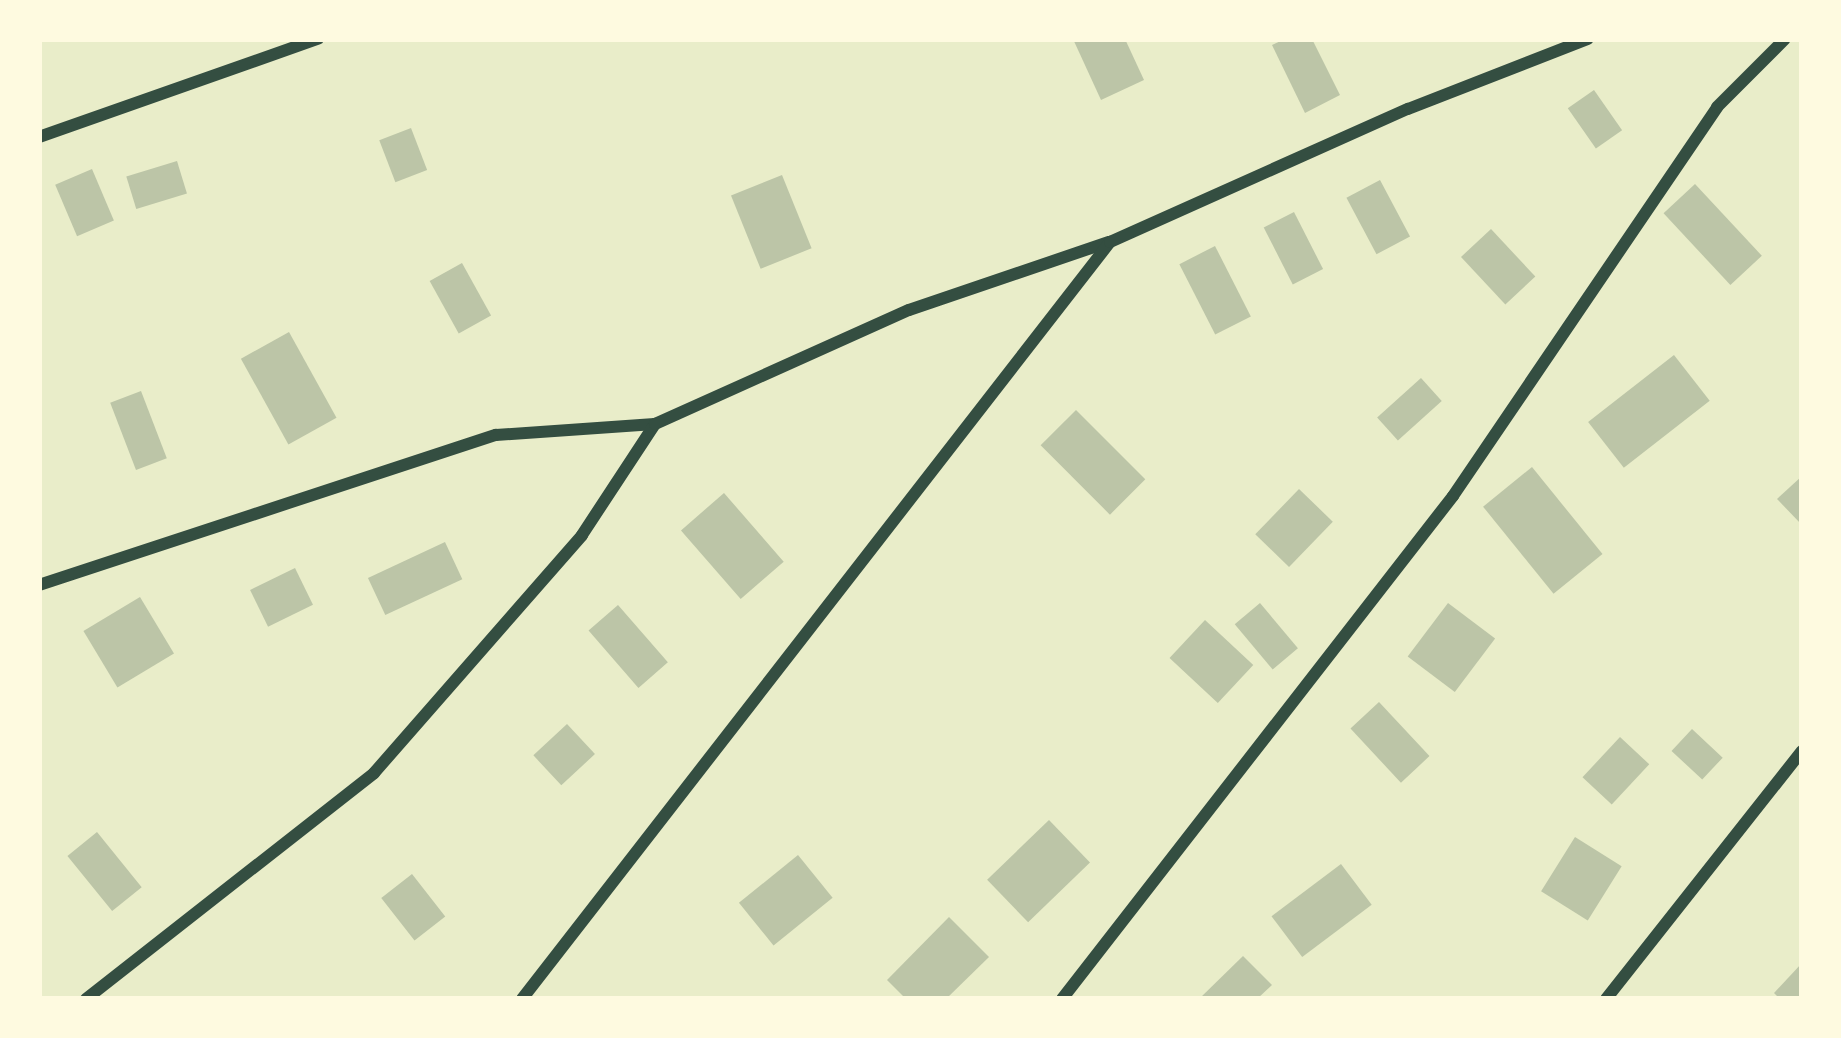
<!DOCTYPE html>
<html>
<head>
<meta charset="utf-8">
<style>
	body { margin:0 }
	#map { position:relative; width:1841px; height:1038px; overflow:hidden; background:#e9edc9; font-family:"PT Sans Narrow",sans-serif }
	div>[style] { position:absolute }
	.building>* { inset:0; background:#bcc5a7; transform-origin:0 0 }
	.minor>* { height:12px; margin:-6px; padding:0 6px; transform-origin:6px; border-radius:6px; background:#344e41 }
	span { translate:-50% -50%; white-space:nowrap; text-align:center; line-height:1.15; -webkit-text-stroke:9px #fefae0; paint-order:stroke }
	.frame { position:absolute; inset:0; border:42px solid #fefae0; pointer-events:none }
</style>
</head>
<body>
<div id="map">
	<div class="building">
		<i style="clip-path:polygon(1073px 39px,1125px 39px,1144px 80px,1101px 100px)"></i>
		<i style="clip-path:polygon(1285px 39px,1312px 39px,1340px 95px,1305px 113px,1272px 45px)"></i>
		<i style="left:1594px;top:90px;width:49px;height:32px;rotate:55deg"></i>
		<i style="left:411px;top:128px;width:45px;height:34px;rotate:69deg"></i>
		<i style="left:177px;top:161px;width:34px;height:53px;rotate:73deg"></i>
		<i style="left:92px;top:169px;width:56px;height:40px;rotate:67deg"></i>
		<i style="left:782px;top:175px;width:79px;height:55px;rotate:68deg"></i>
		<i style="left:1380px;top:180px;width:64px;height:38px;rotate:62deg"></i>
		<i style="left:1695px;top:184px;width:98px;height:43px;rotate:47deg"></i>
		<i style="left:1294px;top:212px;width:64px;height:34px;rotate:63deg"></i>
		<i style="left:1491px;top:229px;width:65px;height:41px;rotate:47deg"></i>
		<i style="left:1215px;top:246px;width:79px;height:40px;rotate:63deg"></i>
		<i style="left:462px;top:263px;width:60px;height:37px;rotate:61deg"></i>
		<i style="left:289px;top:332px;width:98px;height:55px;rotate:61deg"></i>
		<i style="left:1674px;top:355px;width:58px;height:109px;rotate:52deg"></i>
		<i style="left:1421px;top:378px;width:31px;height:59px;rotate:48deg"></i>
		<i style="left:141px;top:391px;width:72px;height:33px;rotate:69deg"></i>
		<i style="left:1076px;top:410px;width:98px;height:50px;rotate:45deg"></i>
		<i style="left:1532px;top:467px;width:112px;height:63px;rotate:51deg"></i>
		<i style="clip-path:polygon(1802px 476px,1802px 525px,1777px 499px)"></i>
		<i style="left:1299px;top:489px;width:47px;height:63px;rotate:44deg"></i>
		<i style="left:724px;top:493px;width:91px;height:57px;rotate:49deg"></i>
		<i style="left:445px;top:542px;width:41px;height:85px;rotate:65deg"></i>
		<i style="left:295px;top:568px;width:41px;height:50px;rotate:64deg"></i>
		<i style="left:140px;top:597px;width:66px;height:66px;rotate:59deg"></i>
		<i style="left:1260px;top:603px;width:59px;height:33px;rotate:50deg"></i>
		<i style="left:1448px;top:603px;width:59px;height:67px;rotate:37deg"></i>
		<i style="left:618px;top:605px;width:76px;height:39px;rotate:49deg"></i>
		<i style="left:1205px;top:620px;width:66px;height:52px;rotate:43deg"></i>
		<i style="left:1379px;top:702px;width:74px;height:39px;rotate:47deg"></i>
		<i style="left:567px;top:724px;width:41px;height:46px;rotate:47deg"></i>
		<i style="left:1692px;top:729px;width:42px;height:30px;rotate:43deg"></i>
		<i style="left:1620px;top:737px;width:40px;height:55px;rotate:43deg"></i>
		<i style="left:1049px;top:820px;width:59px;height:86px;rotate:46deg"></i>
		<i style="left:97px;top:832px;width:71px;height:38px;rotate:51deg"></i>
		<i style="left:1575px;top:837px;width:55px;height:64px;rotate:32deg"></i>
		<i style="left:798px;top:855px;width:55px;height:76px;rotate:51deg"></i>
		<i style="left:1341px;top:864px;width:51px;height:87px;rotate:53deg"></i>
		<i style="left:412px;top:874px;width:54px;height:39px;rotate:52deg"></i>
		<i style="clip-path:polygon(949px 917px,989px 957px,946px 999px,906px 999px,887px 980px)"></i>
		<i style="clip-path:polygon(1243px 956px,1272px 985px,1257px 999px,1199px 999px)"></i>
		<i style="clip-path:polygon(1802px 963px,1802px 999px,1780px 999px,1774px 993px)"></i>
	</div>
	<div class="minor">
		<i style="left:39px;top:137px;width:296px;rotate:-19.4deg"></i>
		<i style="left:39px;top:585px;width:481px;rotate:-18.2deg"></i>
		<i style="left:496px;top:435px;width:159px;rotate:-4deg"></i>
		<i style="left:86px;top:999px;width:366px;rotate:-38.1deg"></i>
		<i style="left:374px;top:773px;width:316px;rotate:-48.8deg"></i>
		<i style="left:582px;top:535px;width:133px;rotate:-56.7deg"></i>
		<i style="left:655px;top:424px;width:278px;rotate:-24.2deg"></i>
		<i style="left:909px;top:310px;width:211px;rotate:-18.8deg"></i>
		<i style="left:522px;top:999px;width:959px;rotate:-52.16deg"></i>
		<i style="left:1110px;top:242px;width:326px;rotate:-24.1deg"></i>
		<i style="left:1408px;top:109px;width:193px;rotate:-21.3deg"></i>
		<i style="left:1062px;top:999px;width:637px;rotate:-52.14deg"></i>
		<i style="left:1453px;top:496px;width:470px;rotate:-55.8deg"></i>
		<i style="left:1717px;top:107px;width:96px;rotate:-45deg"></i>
		<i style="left:1606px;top:999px;width:316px;rotate:-51.7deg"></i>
	</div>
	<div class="frame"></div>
</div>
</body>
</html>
